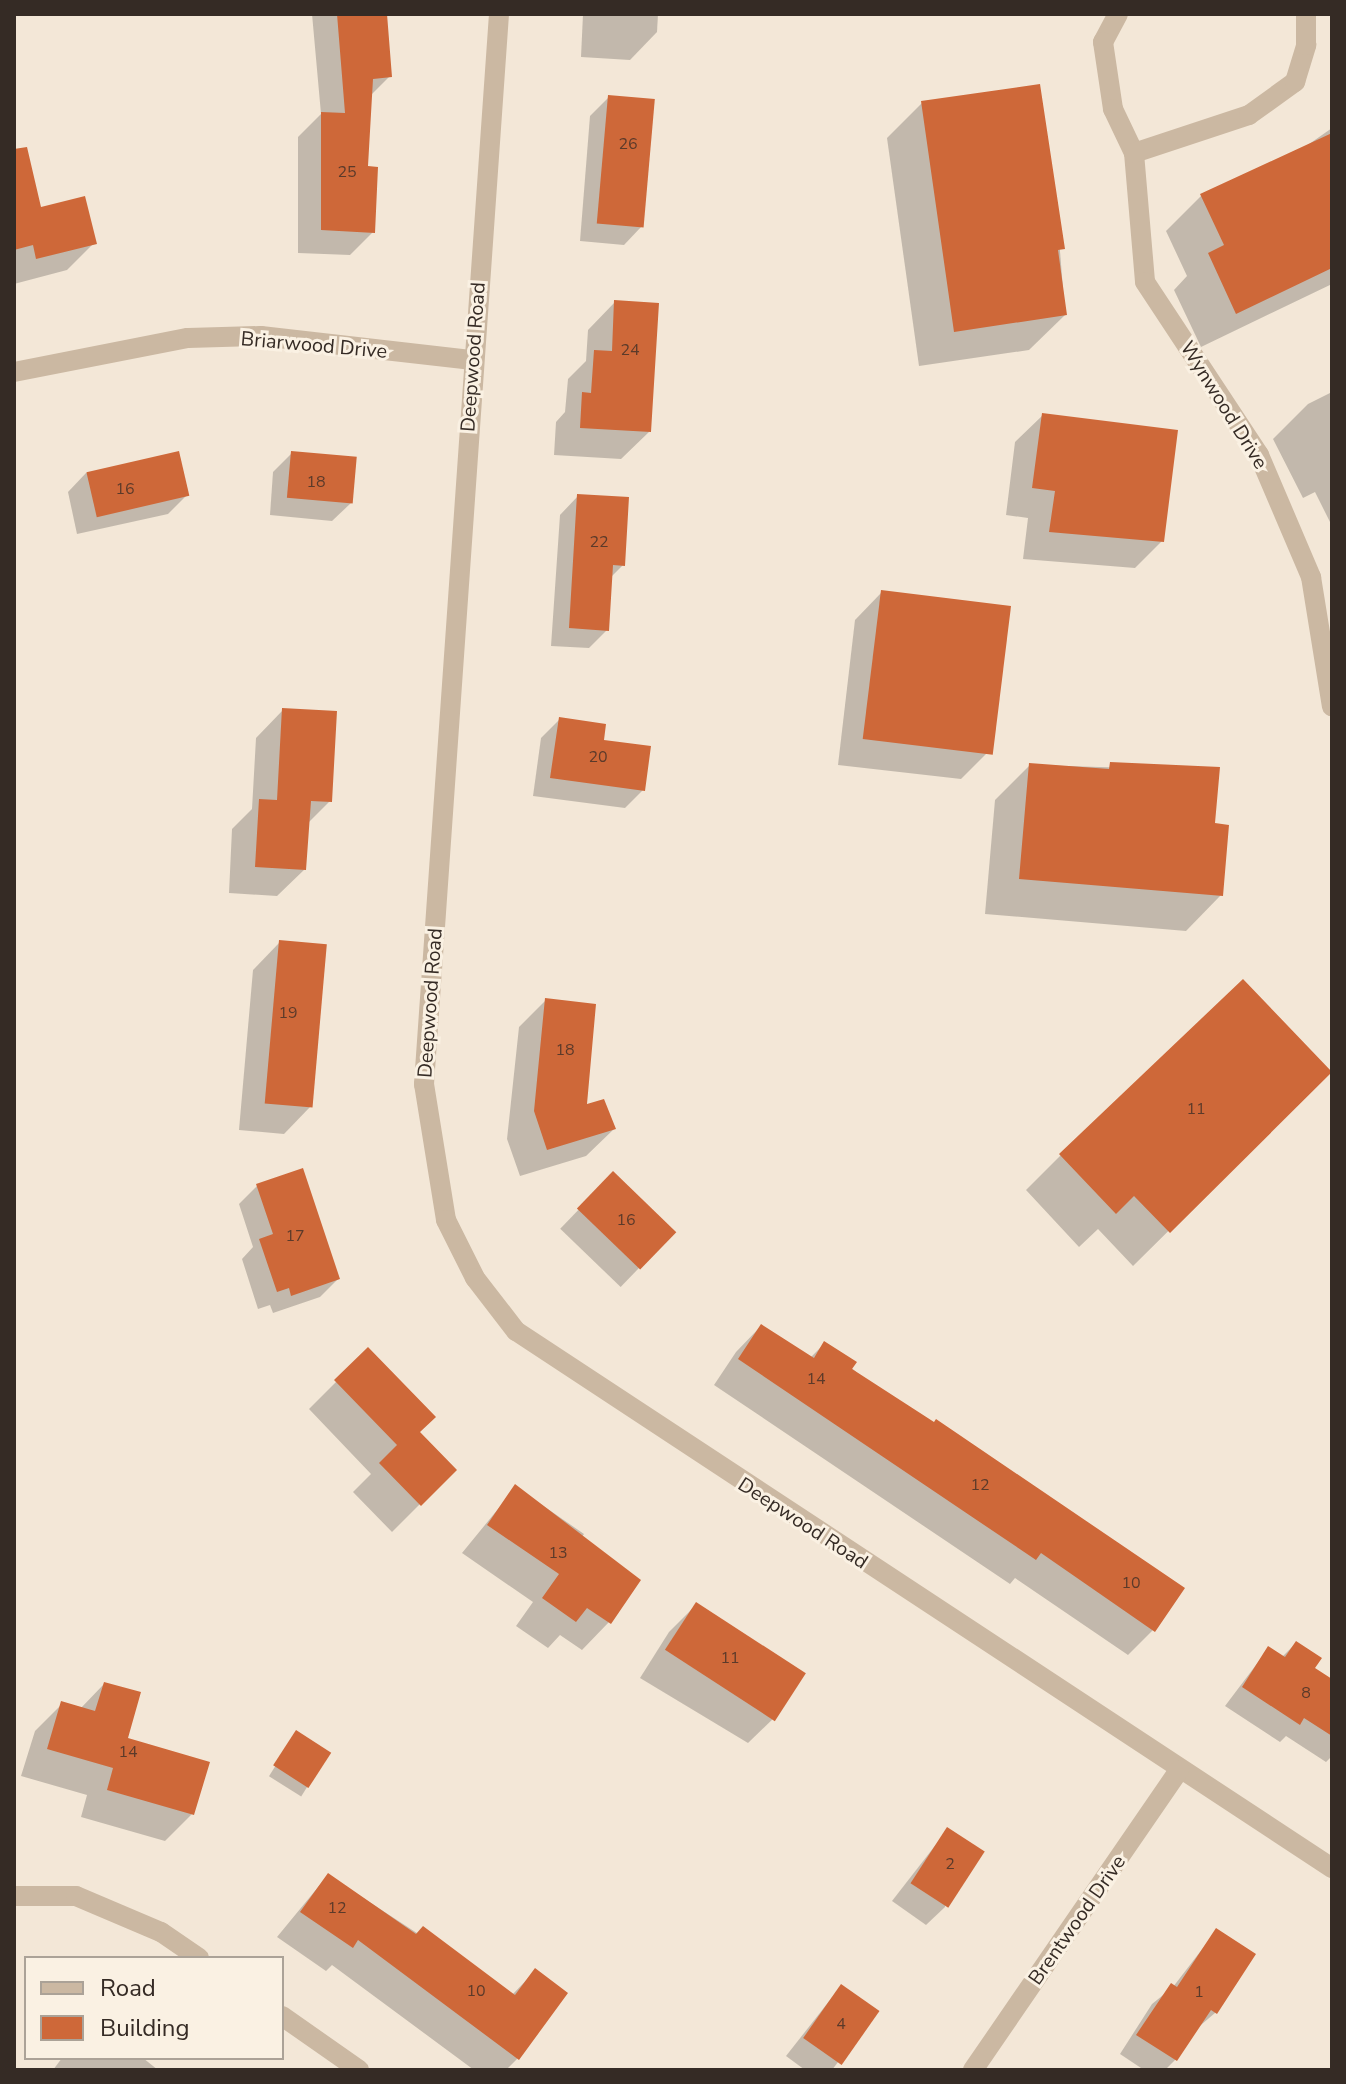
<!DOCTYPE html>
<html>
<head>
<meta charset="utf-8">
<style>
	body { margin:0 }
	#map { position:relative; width:1346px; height:2084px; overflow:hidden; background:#f3e7d7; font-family:"Nunito Sans",sans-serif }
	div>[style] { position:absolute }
	.shadow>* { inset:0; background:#0003; transform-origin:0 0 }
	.building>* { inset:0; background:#ce6839; transform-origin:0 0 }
	.street>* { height:20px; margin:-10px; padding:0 10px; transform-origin:10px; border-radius:10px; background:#cbb8a2 }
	span { translate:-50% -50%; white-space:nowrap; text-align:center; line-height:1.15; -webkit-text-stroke:6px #faf1e3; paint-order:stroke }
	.number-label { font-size:16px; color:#5b3a2a }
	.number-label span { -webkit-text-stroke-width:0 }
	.street-label { font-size:20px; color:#352b25 }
	.frame { position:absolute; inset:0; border:16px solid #352b25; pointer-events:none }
	.legend { position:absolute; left:24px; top:1956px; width:260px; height:104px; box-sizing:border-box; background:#faf1e3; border:2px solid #aba297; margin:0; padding:10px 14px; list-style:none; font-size:24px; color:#352b25 }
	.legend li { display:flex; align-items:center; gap:16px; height:40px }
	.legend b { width:40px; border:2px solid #aba297 }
</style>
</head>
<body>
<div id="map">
	<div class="shadow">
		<i style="clip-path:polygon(312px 14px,385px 14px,390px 76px,370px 96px,366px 168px,373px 232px,350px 255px,298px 253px,298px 137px,321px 114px)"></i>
		<i style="clip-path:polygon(583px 14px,658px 14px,657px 32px,630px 60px,581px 57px)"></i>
		<i style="clip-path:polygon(609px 97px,642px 226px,624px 245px,580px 241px,590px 116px)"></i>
		<i style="clip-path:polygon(922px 103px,1056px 200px,1065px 315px,1029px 350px,919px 366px,887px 138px)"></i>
		<i style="clip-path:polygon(1332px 128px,1332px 284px,1201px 347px,1174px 290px,1187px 276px,1166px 231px,1201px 196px,1302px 149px)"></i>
		<i style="clip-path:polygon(14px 196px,39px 209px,94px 243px,67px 270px,14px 284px)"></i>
		<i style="clip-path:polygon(615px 302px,649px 432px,621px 459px,554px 455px,556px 422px,565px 412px,568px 379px,586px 361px,588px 330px)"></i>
		<i style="clip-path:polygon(1332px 392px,1332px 526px,1315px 492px,1303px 498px,1273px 439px,1308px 404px)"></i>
		<i style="clip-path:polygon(1043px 415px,1162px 541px,1135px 568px,1023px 559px,1028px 518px,1006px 515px,1015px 442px)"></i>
		<i style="clip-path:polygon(292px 453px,351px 503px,332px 521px,270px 515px,273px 472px)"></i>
		<i style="clip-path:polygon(86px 473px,187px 495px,168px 514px,77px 534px,68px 492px)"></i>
		<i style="clip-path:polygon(578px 496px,623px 565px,610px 578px,607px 630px,589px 648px,551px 646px,560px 515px)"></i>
		<i style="clip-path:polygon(882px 592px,988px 752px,961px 779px,838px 765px,855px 620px)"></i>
		<i style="clip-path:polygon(283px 710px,330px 801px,307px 824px,305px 869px,277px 896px,229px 893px,232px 829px,252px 809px,256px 738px)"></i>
		<i style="clip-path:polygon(560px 719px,643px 790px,625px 808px,533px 796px,541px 738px)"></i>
		<i style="clip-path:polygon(1030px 765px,1169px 769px,1221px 895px,1186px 931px,985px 914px,995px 800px)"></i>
		<i style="clip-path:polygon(280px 942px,311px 1106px,284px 1134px,239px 1130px,253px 970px)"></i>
		<i style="clip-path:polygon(546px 1000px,584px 1107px,614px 1129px,586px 1156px,520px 1176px,507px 1139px,519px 1027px)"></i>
		<i style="clip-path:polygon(1329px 1072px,1133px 1266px,1098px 1229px,1079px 1247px,1026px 1190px,1061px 1155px)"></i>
		<i style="left:613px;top:1174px;width:84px;height:76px;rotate:44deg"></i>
		<i style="clip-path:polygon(257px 1186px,338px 1279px,320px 1297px,273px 1313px,270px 1305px,258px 1309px,242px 1259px,253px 1247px,239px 1204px)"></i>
		<i style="clip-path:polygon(761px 1326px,810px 1358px,824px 1344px,1153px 1630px,1128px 1655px,1015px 1578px,1010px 1584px,714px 1385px,736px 1352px)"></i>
		<i style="clip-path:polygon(368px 1350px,418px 1432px,454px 1470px,392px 1532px,353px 1492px,371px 1474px,309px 1409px)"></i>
		<i style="clip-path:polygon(516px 1487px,584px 1534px,580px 1540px,609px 1622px,582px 1650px,560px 1635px,548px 1648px,516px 1626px,533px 1602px,462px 1553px)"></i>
		<i style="clip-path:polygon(696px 1605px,776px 1716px,748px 1743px,640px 1678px,669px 1632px)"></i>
		<i style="clip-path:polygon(1296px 1643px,1313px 1668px,1332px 1681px,1332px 1756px,1326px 1762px,1286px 1736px,1280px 1742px,1225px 1706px,1268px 1649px,1282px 1657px)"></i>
		<i style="clip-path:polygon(104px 1684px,125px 1739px,192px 1814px,165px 1841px,81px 1817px,87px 1795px,21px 1776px,35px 1731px,62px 1704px,80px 1709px)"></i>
		<i style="left:296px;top:1733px;width:38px;height:51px;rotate:32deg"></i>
		<i style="clip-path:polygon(948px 1829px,945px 1907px,926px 1925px,892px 1901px)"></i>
		<i style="clip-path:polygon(328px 1875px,512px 1995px,535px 1971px,517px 2059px,506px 2070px,474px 2070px,332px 1965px,326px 1971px,277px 1937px)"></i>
		<i style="clip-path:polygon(1216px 1931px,1253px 1955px,1215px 2013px,1195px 2030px,1175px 2060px,1165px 2070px,1144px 2070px,1120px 2054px,1152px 2004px,1173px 1987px)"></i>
		<i style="clip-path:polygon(841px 1986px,876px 2012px,832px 2070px,805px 2070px,786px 2056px)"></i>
		<i style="clip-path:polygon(62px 2058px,143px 2058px,158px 2070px,53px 2070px)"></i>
	</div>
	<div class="building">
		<i style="clip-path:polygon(337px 14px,387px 14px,392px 77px,373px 79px,368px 166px,378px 167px,375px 233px,321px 230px,321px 112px,345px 113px)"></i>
		<i style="clip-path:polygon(1040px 84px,1065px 249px,1058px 250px,1067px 315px,954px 332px,921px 101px)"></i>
		<i style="left:608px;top:95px;width:47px;height:129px;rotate:5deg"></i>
		<i style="clip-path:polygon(1332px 133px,1332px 268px,1236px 314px,1208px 253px,1224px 245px,1200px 194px)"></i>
		<i style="clip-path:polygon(27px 147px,41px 207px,85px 196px,97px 244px,36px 259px,33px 245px,14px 250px,14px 149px)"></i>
		<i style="clip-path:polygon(614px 300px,659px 303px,651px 432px,580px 428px,582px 392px,591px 393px,594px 350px,612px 351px)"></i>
		<i style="clip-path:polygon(1042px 413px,1178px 430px,1164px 542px,1049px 532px,1055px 491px,1032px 488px)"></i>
		<i style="left:179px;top:451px;width:46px;height:95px;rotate:77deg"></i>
		<i style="left:291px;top:451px;width:66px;height:47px;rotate:5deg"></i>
		<i style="clip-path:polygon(577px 494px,629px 497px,625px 566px,613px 565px,609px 631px,569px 628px)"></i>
		<i style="left:881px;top:590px;width:131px;height:150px;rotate:7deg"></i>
		<i style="clip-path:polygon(282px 708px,337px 711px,332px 802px,311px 801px,306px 870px,255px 867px,259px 799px,277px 800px)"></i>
		<i style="clip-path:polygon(559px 717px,606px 724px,604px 740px,651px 746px,645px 791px,550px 778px)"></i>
		<i style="clip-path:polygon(1110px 762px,1220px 767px,1215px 823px,1229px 825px,1223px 896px,1019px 879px,1029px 763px,1109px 769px)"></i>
		<i style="left:279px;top:940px;width:48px;height:164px;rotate:5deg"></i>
		<i style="clip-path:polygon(1243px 979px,1332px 1072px,1170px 1233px,1134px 1196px,1116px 1214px,1059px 1154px)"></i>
		<i style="clip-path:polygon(545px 998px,596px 1004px,587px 1104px,604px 1099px,616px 1129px,547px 1150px,534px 1111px)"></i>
		<i style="clip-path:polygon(303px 1168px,340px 1279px,291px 1296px,289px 1288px,277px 1292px,259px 1239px,273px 1234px,256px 1184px)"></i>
		<i style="left:613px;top:1171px;width:88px;height:52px;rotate:44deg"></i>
		<i style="clip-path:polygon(761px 1324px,814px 1358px,824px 1341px,857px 1362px,852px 1369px,934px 1422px,936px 1419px,1185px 1588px,1155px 1632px,1041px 1553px,1036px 1560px,738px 1359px)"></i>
		<i style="clip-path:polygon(368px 1347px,436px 1417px,420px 1432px,457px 1470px,421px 1506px,379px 1463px,397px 1445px,334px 1380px)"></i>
		<i style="clip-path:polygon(515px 1484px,641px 1580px,611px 1624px,587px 1608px,576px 1622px,542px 1598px,559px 1574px,487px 1525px)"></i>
		<i style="left:696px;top:1602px;width:131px;height:57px;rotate:33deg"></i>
		<i style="clip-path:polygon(1296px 1641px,1322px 1658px,1315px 1668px,1332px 1679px,1332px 1736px,1304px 1718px,1300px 1725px,1242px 1687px,1268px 1646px,1285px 1657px)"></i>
		<i style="clip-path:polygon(104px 1682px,141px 1692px,128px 1738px,210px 1762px,194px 1815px,107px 1790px,113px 1768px,47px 1749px,61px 1701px,95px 1711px)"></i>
		<i style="left:296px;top:1730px;width:42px;height:42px;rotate:33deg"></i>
		<i style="left:947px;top:1827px;width:45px;height:67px;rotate:33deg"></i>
		<i style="clip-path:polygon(328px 1873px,416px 1934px,423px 1926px,515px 1995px,535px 1968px,568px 1993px,519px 2060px,358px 1940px,353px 1948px,300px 1912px)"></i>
		<i style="clip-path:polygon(1216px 1928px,1256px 1954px,1217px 2014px,1211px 2010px,1177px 2061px,1136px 2035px,1171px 1983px,1177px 1987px)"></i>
		<i style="left:841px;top:1984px;width:47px;height:66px;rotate:35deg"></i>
	</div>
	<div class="street">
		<i style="left:499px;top:14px;width:1073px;rotate:94.01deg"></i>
		<i style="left:424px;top:1084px;width:138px;rotate:80.8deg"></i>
		<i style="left:446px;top:1220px;width:65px;rotate:63.4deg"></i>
		<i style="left:475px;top:1278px;width:67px;rotate:52.3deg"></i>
		<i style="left:516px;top:1331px;width:977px;rotate:33.35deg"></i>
		<i style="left:1118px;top:14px;width:32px;rotate:118deg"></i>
		<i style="left:1103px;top:42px;width:68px;rotate:81.5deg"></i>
		<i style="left:1113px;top:109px;width:49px;rotate:64.5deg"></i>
		<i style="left:1134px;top:153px;width:129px;rotate:85.1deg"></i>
		<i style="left:1145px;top:282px;width:207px;rotate:56.6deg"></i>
		<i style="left:1259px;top:455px;width:133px;rotate:66.9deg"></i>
		<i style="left:1311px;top:577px;width:131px;rotate:80.8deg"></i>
		<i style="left:1134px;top:153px;width:121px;rotate:-18.3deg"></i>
		<i style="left:1249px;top:115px;width:57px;rotate:-35.7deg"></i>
		<i style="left:1295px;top:82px;width:39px;rotate:-73deg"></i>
		<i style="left:1306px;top:45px;width:31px;rotate:-90deg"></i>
		<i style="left:14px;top:372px;width:177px;rotate:-11.1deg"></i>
		<i style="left:188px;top:338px;width:73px;rotate:-1.6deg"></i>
		<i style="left:261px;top:336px;width:213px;rotate:6.5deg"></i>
		<i style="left:14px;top:1896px;width:62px"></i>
		<i style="left:76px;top:1896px;width:92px;rotate:23deg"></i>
		<i style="left:161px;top:1932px;width:46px;rotate:34.4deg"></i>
		<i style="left:282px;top:2016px;width:94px;rotate:35deg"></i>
		<i style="left:973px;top:2070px;width:364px;rotate:-55.5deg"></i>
	</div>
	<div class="number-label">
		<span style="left:628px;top:144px">26</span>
		<span style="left:347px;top:172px">25</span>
		<span style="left:630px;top:350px">24</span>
		<span style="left:316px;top:482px">18</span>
		<span style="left:125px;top:489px">16</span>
		<span style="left:599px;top:542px">22</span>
		<span style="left:598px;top:757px">20</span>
		<span style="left:288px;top:1013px">19</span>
		<span style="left:565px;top:1050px">18</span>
		<span style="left:1196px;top:1109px">11</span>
		<span style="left:626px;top:1220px">16</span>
		<span style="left:295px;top:1236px">17</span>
		<span style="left:816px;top:1379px">14</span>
		<span style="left:980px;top:1485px">12</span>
		<span style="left:558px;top:1553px">13</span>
		<span style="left:1131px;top:1583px">10</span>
		<span style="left:730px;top:1658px">11</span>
		<span style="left:1306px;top:1693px">8</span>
		<span style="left:128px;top:1752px">14</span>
		<span style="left:950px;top:1864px">2</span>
		<span style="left:337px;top:1908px">12</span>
		<span style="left:476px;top:1991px">10</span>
		<span style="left:1199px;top:1992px">1</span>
		<span style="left:841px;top:2024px">4</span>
	</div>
	<div class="street-label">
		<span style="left:314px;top:345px;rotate:5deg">Briarwood Drive</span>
		<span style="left:473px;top:357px;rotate:-86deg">Deepwood Road</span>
		<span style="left:1224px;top:405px;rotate:58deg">Wynwood Drive</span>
		<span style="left:430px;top:1003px;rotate:-86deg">Deepwood Road</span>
		<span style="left:803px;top:1523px;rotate:33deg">Deepwood Road</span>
		<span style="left:1077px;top:1920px;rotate:-55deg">Brentwood Drive</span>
	</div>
	<div class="frame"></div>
	<ul class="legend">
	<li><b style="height:10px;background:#cbb8a2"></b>Road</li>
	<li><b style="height:22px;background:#ce6839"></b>Building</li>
	</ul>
</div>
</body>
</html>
